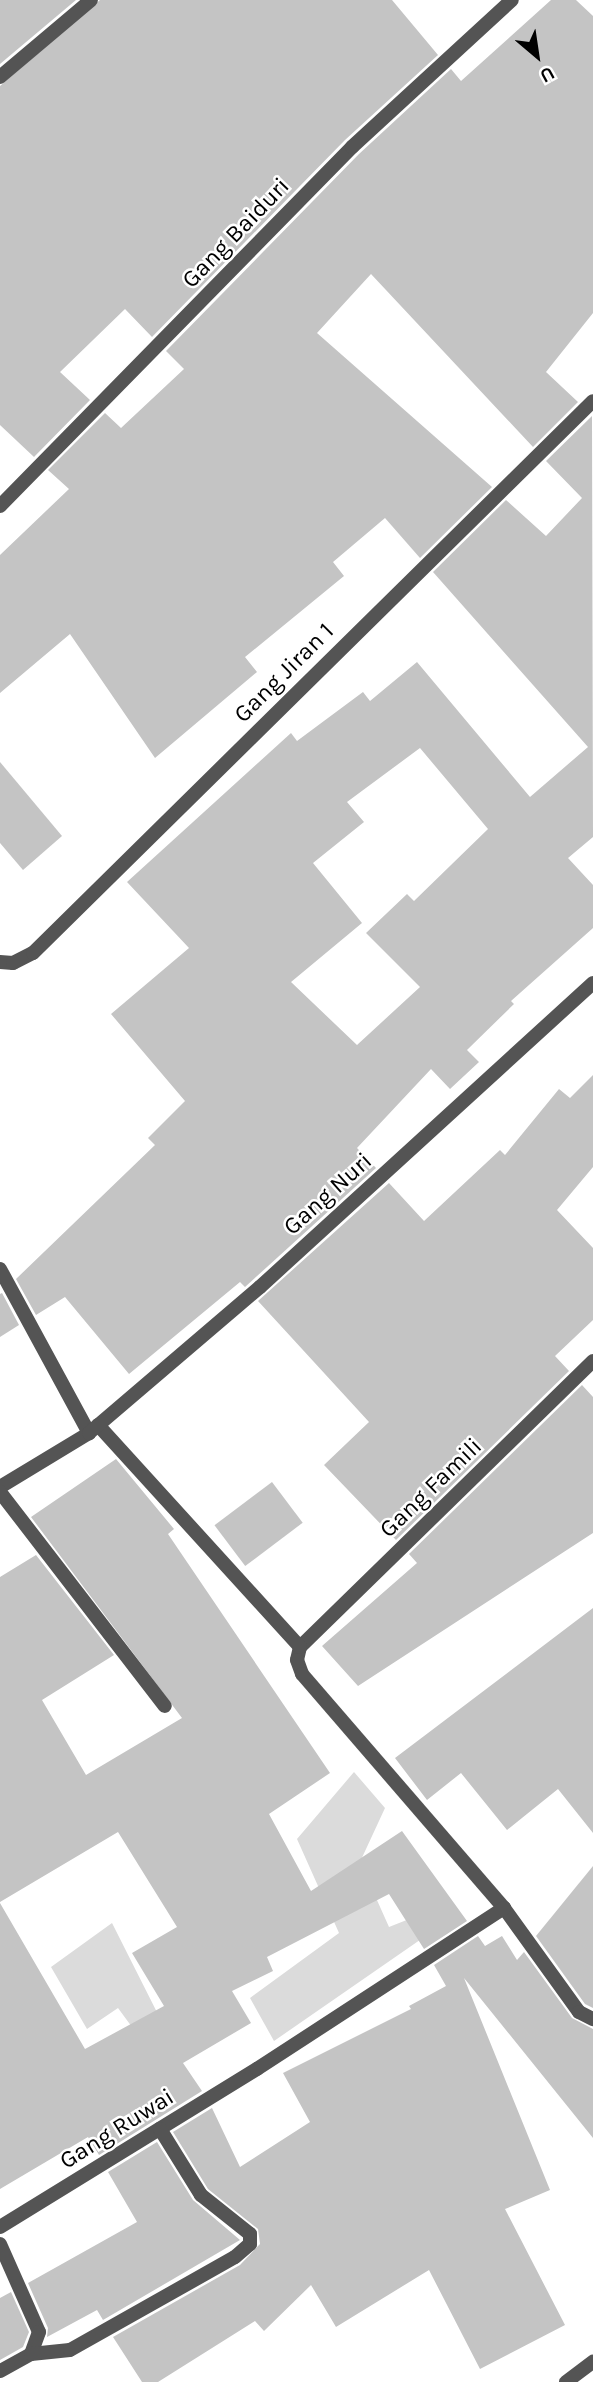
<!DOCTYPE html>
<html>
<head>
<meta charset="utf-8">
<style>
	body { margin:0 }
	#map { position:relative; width:593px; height:2382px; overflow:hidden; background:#fff; font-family:Karla,sans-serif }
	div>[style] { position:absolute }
	.green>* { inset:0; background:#dbdbdb }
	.building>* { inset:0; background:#c4c4c4; transform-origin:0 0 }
	.street>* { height:14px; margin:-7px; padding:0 7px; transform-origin:7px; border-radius:7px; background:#545454 }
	span { translate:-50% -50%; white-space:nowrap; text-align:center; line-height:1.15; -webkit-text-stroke:5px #fff; paint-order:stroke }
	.street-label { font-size:24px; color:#000 }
	.north { position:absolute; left:502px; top:21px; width:70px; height:70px; -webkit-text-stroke:5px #fff; paint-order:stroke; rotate:151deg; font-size:19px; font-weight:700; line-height:28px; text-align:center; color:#000 }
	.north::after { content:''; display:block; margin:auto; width:24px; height:32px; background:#000; clip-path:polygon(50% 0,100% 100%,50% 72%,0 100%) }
</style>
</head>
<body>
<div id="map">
	<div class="green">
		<i style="clip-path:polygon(354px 1772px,385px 1808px,360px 1862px,389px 1927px,437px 1908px,443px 1924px,274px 2041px,250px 1998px,339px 1933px,297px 1839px)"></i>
		<i style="clip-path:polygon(112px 1923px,174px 2046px,154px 2057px,118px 2008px,87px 2029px,51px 1967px)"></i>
	</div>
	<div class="building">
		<i style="clip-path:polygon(0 0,76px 0,0 64px)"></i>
		<i style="clip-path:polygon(100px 0,392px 0,438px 55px,345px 140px,152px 337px,125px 309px,60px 372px,90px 400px,34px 457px,0 425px,0 86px)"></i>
		<i style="clip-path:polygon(551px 0,576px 0,593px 16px,593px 313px,546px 372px,578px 402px,533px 447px,371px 274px,317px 333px,492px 487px,420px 558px,385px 518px,333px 562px,344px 576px,245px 657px,257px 672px,155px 758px,70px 634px,0 693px,0 555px,69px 489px,48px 470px,105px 413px,121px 428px,184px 369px,166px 351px,359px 154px,451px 69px,461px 81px)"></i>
		<i style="clip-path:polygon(evenodd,592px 416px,593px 837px,568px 858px,593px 885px,593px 928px,511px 1001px,514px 1004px,467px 1050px,479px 1062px,450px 1089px,431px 1069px,357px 1148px,376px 1168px,245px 1287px,240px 1282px,129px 1374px,65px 1297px,36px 1315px,16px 1279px,155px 1145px,148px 1138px,185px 1101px,111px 1014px,189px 948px,127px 882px,291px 733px,297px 741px,363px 692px,370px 701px,417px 662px,530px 797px,588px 747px,433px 572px,506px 500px,546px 536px,582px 498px,546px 461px,592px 416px,420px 748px,488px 829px,414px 901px,407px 894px,366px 933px,420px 987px,357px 1045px,291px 982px,362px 923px,313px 863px,364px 822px,347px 802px,420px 748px)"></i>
		<i style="clip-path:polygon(0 762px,62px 836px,23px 870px,0 843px)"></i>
		<i style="clip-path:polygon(593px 1075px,593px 1167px,557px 1210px,593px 1248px,593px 1320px,555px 1356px,569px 1371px,396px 1540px,324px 1465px,369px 1422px,258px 1301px,389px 1183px,424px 1221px,500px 1150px,505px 1155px,559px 1089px,570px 1098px)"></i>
		<i style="clip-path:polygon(2px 1293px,19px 1325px,0 1337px,0 1294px)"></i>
		<i style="clip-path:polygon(582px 1385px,593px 1397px,593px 1533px,358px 1686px,322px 1646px,417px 1563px,409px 1554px)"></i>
		<i style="clip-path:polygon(116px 1459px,174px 1529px,168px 1534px,330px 1773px,269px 1814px,311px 1891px,402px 1831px,467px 1921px,424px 1949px,389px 1894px,267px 1957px,273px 1971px,232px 1991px,251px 2023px,183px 2063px,202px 2091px,99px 2155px,88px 2137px,0 2189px,0 1903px,85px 2049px,164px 2006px,132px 1953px,177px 1927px,118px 1832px,0 1902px,0 1577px,36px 1555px,114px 1655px,42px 1700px,86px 1775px,182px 1718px,31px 1517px)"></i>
		<i style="left:272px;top:1482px;width:51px;height:72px;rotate:53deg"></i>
		<i style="clip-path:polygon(593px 1608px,593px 1833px,558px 1789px,507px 1830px,461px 1773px,427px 1800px,395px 1758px)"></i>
		<i style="clip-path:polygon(593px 1866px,593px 2008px,585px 2004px,536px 1936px)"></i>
		<i style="clip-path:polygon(478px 1936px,485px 1946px,502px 1936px,517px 1960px,524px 1952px,572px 2018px,593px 2029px,593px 2138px,464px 1978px,550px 2190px,505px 2209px,565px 2325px,480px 2369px,429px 2270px,336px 2327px,311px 2285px,264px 2331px,255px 2321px,158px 2382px,142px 2382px,113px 2337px,240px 2265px,260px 2244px,258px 2229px,208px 2189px,173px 2132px,212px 2108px,240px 2167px,310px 2122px,283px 2073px,411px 2009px,409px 2006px,446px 1986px,434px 1965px)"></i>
		<i style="clip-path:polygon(157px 2142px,193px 2200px,240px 2240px,103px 2320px,97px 2310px,47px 2337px,48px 2328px,28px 2283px,137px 2222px,108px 2172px)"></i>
		<i style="clip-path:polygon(11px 2292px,29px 2332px,23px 2347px,0 2360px,0 2298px)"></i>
	</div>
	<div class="street">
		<i style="left:0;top:77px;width:119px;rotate:-40.2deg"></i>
		<i style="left:0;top:506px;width:503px;rotate:-45.56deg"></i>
		<i style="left:352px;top:147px;width:217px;rotate:-42.6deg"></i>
		<i style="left:0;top:962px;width:13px;rotate:4deg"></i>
		<i style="left:13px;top:963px;width:22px;rotate:-27deg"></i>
		<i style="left:33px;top:953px;width:786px;rotate:-44.59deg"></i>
		<i style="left:0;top:1269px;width:187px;rotate:61.5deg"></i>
		<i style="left:593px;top:1361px;width:409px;rotate:135.7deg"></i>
		<i style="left:300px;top:1647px;width:13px;rotate:103deg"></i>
		<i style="left:297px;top:1660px;width:15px;rotate:70deg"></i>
		<i style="left:302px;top:1674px;width:309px;rotate:49.2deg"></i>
		<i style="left:504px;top:1908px;width:128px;rotate:54.2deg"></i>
		<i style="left:579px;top:2012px;width:16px;rotate:27deg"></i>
		<i style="left:98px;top:1425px;width:300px;rotate:47.7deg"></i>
		<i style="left:0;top:1487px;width:104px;rotate:-31.2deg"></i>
		<i style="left:89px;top:1433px;width:225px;rotate:-40.5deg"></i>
		<i style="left:260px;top:1287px;width:451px;rotate:-42.4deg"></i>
		<i style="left:0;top:1492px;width:270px;rotate:52.4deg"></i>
		<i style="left:0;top:2227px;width:302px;rotate:-31.6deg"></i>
		<i style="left:257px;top:2069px;width:295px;rotate:-33.1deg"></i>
		<i style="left:0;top:2244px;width:96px;rotate:66.1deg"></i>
		<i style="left:39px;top:2332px;width:23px;rotate:110deg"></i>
		<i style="left:31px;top:2354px;width:35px;rotate:151deg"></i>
		<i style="left:31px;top:2354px;width:39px;rotate:-6deg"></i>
		<i style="left:70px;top:2350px;width:189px;rotate:-29.4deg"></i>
		<i style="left:235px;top:2257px;width:20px;rotate:-41deg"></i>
		<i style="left:250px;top:2244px;width:10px;rotate:-90deg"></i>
		<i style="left:250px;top:2234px;width:63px;rotate:-141.5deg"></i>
		<i style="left:201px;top:2195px;width:78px;rotate:-121.8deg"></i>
		<i style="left:566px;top:2382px;width:34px;rotate:-37deg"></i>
	</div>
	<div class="street-label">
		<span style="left:236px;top:233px;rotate:-46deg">Gang Baiduri</span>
		<span style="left:284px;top:673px;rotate:-45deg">Gang Jiran 1</span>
		<span style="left:328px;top:1194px;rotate:-42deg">Gang Nuri</span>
		<span style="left:431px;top:1488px;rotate:-44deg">Gang Famili</span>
		<span style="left:117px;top:2129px;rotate:-32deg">Gang Ruwai</span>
	</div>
	<div class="north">U</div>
</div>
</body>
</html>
